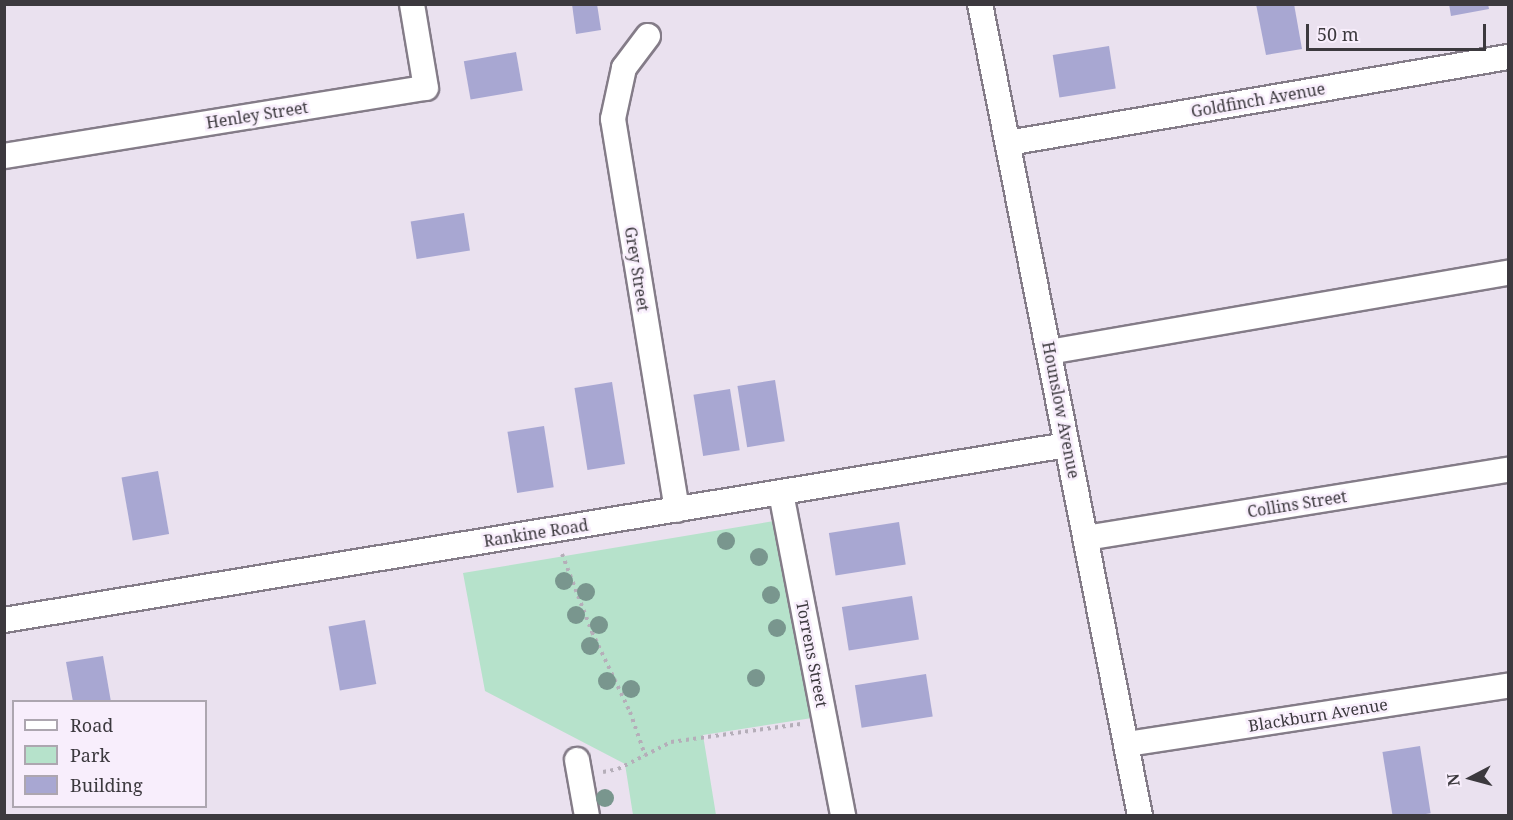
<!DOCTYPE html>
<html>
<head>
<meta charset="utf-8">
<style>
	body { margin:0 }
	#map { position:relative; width:1513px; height:820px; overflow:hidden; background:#eae1ef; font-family:"Noto Serif",serif }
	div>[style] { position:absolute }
	.green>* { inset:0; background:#b6e2cb }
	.building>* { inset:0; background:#a8a7d2; transform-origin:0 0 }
	.path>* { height:4px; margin-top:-2px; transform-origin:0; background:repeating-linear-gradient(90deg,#b5aeb9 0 3px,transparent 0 7.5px) }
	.roads { filter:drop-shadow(2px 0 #847c88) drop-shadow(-2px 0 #847c88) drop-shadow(0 2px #847c88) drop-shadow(0 -2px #847c88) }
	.minor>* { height:24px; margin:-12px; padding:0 12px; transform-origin:12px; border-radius:12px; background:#fff }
	.trees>* { width:18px; height:18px; margin:-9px; border-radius:50%; background:#79968e }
	span { translate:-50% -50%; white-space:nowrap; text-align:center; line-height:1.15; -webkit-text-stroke:5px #f8eefc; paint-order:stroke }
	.street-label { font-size:16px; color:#3c393e }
	.frame { position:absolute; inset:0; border:6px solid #3c393e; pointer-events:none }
	.legend { position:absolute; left:12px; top:700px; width:195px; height:108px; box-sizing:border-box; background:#f8eefc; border:2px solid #ada6b0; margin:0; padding:8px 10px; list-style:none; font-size:18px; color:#3c393e }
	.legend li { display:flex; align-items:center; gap:12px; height:30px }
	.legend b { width:30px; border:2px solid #ada6b0 }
	.north { position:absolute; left:1441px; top:748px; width:60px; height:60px; -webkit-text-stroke:4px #f8eefc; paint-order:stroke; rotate:264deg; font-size:16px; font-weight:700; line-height:24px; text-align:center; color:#3c393e }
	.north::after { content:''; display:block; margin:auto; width:21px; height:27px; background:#3c393e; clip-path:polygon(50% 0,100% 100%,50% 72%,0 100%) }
	.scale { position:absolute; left:1306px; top:24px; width:180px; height:27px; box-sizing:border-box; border:3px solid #3c393e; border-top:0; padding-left:8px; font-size:18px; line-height:21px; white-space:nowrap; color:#3c393e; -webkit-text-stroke:4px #f8eefc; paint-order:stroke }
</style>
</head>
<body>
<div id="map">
	<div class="green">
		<i style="clip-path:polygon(774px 521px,812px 718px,703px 735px,716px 815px,633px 815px,625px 764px,485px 691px,463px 573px)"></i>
	</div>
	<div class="building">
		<i style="clip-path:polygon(572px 4px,597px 4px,601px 30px,576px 34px)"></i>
		<i style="clip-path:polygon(1256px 4px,1294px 4px,1302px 49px,1266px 55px)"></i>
		<i style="clip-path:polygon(1449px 4px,1488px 4px,1489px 9px,1451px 16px)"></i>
		<i style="left:1109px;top:46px;width:43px;height:57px;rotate:81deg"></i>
		<i style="left:516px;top:52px;width:39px;height:53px;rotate:80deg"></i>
		<i style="left:464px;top:213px;width:38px;height:54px;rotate:81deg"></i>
		<i style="left:775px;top:380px;width:62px;height:38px;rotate:81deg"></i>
		<i style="left:612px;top:382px;width:83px;height:38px;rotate:81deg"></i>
		<i style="left:730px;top:389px;width:62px;height:37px;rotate:81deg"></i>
		<i style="left:544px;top:426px;width:62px;height:37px;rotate:81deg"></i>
		<i style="left:158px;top:471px;width:64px;height:37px;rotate:80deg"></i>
		<i style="left:899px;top:522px;width:43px;height:71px;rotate:81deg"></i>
		<i style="left:912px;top:596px;width:44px;height:71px;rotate:81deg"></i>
		<i style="left:365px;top:620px;width:65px;height:37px;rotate:80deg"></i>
		<i style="clip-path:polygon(103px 656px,111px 702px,73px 702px,66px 662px)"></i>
		<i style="left:926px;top:674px;width:43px;height:72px;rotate:81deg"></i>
		<i style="left:1420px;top:746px;width:68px;height:38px;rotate:81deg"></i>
	</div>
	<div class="path">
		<i style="left:562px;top:554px;width:84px;rotate:69deg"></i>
		<i style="left:592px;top:632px;width:89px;rotate:64.6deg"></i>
		<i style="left:630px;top:712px;width:46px;rotate:70.8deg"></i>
		<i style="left:603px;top:772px;width:15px;rotate:-11deg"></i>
		<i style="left:618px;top:769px;width:59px;rotate:-27deg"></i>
		<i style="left:671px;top:742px;width:131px;rotate:-7.9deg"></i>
	</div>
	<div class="roads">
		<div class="minor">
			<i style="left:980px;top:4px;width:828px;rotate:78.85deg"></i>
			<i style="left:648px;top:36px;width:40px;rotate:127deg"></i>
			<i style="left:624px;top:68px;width:52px;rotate:102.2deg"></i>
			<i style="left:613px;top:119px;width:396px;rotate:80.7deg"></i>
			<i style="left:1008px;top:143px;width:507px;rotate:-9.76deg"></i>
			<i style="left:4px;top:156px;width:427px;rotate:-9.2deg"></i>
			<i style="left:426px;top:88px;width:85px;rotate:-99.5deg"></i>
			<i style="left:1049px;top:352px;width:466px;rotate:-9.8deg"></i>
			<i style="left:781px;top:493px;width:329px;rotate:79.1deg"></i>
			<i style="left:1086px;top:538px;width:427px;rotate:-9.2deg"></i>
			<i style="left:4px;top:620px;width:1077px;rotate:-9.35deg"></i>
			<i style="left:1127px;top:744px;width:385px;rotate:-8.7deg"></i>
			<i style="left:577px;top:760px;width:57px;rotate:79.9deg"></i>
		</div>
	</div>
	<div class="trees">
		<i style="left:726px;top:541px"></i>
		<i style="left:759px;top:557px"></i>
		<i style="left:564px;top:581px"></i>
		<i style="left:586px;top:592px"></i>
		<i style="left:771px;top:595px"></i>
		<i style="left:576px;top:615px"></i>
		<i style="left:599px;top:625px"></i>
		<i style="left:777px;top:628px"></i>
		<i style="left:590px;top:646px"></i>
		<i style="left:756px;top:678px"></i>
		<i style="left:607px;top:681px"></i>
		<i style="left:631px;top:689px"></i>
		<i style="left:605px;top:798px"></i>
	</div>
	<div class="street-label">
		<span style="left:1258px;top:100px;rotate:-10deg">Goldfinch Avenue</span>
		<span style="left:257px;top:115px;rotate:-9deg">Henley Street</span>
		<span style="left:637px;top:269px;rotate:81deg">Grey Street</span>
		<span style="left:1061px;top:410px;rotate:79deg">Hounslow Avenue</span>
		<span style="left:1297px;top:504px;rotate:-9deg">Collins Street</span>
		<span style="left:536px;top:533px;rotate:-9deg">Rankine Road</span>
		<span style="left:812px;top:654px;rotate:79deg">Torrens Street</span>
		<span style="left:1318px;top:715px;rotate:-9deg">Blackburn Avenue</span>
	</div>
	<div class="frame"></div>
	<ul class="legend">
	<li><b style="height:8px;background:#fff"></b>Road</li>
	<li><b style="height:16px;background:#b6e2cb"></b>Park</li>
	<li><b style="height:16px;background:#a8a7d2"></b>Building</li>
	</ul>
	<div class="north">N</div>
	<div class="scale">50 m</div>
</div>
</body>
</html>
